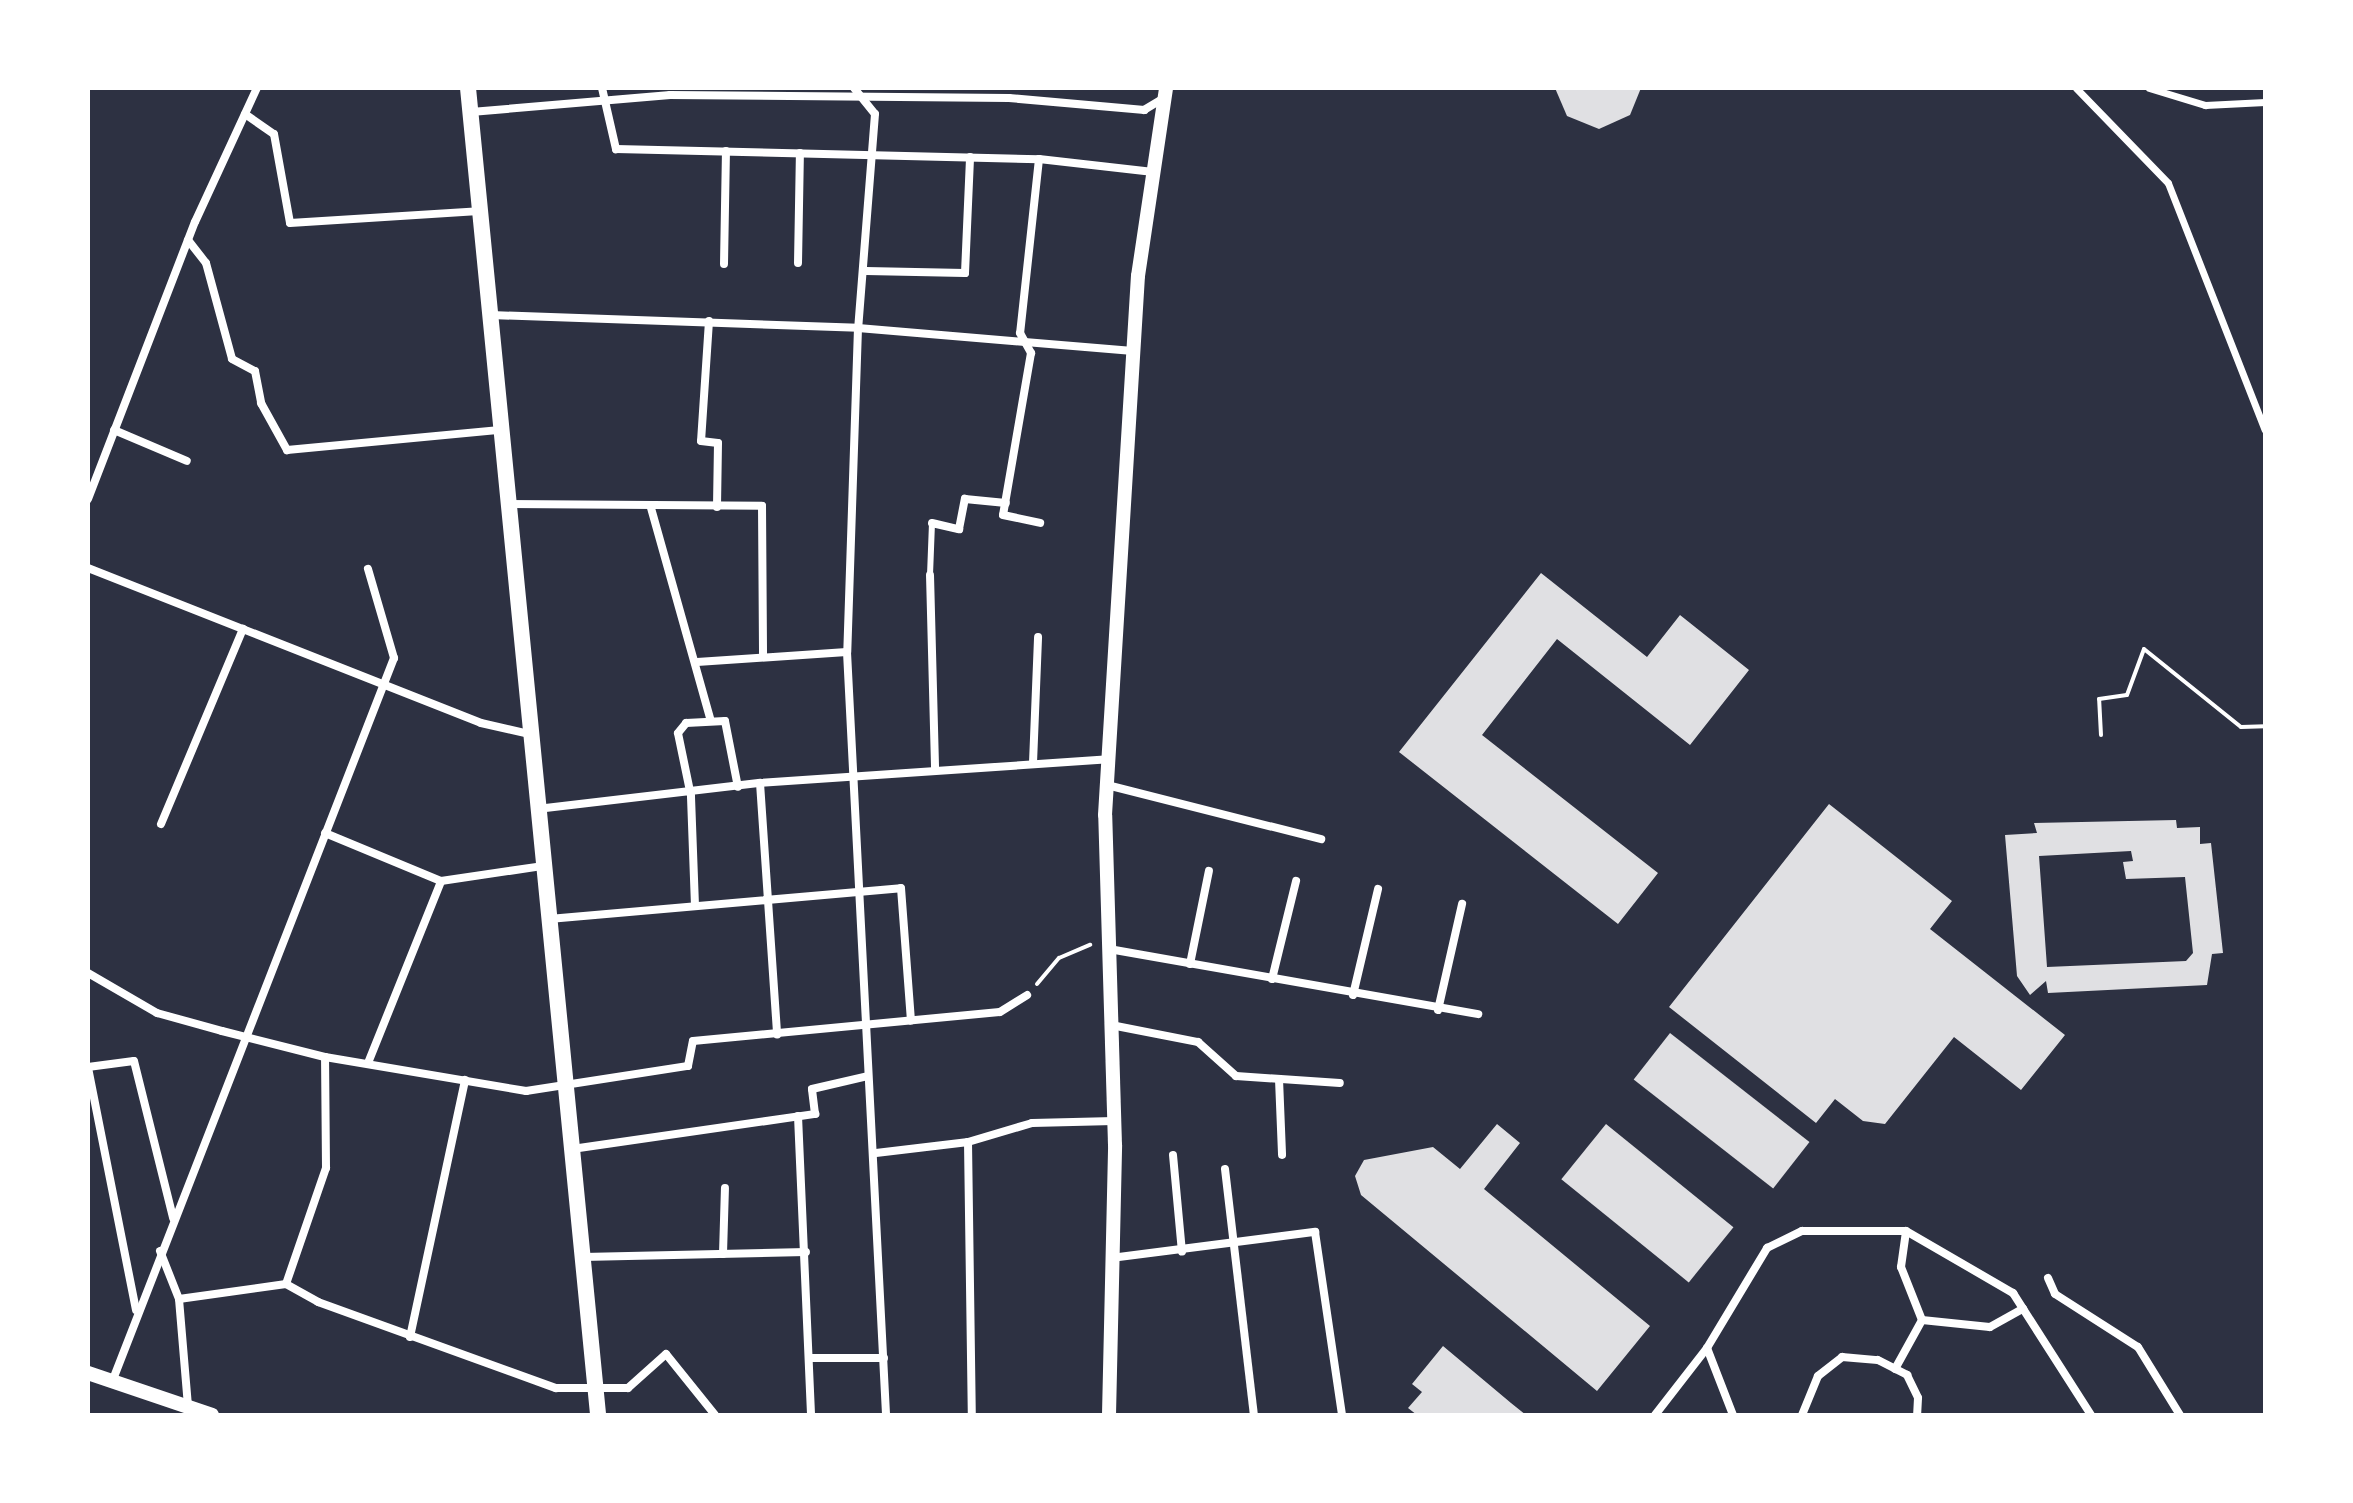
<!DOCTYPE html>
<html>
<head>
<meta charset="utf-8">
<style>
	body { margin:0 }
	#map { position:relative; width:2353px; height:1503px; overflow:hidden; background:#2d3142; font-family:Bitter,serif }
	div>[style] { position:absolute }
	.building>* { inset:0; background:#e0e0e3; transform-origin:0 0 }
	.path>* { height:4px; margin:-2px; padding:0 2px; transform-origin:2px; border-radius:2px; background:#fff }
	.service>* { height:6px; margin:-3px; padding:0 3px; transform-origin:3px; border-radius:3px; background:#fff }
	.pedestrian>* { height:7px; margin:-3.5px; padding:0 3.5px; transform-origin:3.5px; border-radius:3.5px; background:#fff }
	.minor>* { height:8px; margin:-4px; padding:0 4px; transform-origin:4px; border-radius:4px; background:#fff }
	.tertiary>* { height:14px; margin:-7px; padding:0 7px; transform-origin:7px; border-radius:7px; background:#fff }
	.secondary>* { height:16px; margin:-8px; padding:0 8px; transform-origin:8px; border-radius:8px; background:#fff }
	span { translate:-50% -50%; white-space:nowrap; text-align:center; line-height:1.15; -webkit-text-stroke:8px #fff; paint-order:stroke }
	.frame { position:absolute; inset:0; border:90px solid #fff; pointer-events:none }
</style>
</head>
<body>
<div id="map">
	<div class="building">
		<i style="clip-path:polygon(1555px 88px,1641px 88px,1630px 115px,1599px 129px,1567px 116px)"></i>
		<i style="clip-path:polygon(1541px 573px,1647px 657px,1680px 615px,1749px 670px,1690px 745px,1557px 639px,1482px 735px,1658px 873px,1618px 924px,1399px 752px)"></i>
		<i style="clip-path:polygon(1829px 804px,1952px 901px,1930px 929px,2065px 1035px,2021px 1090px,1954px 1037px,1885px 1124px,1863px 1121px,1835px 1099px,1816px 1123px,1669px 1007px)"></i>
		<i style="clip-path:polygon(evenodd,2176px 820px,2177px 828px,2200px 827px,2200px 844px,2211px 843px,2223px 953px,2212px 954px,2207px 985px,2048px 993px,2046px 981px,2030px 995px,2017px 976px,2005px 835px,2037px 833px,2034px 823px,2176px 820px,2131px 851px,2133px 861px,2123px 862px,2126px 879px,2185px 877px,2193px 953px,2186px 961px,2047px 967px,2039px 856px,2131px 851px)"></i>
		<i style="left:1670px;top:1033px;width:177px;height:59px;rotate:38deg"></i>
		<i style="clip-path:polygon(1497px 1124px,1520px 1143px,1484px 1189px,1650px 1326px,1597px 1391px,1361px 1195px,1355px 1176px,1364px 1160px,1433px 1147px,1460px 1169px)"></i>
		<i style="left:1606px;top:1124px;width:164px;height:71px;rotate:39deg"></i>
		<i style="clip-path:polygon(1443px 1346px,1511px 1403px,1526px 1415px,1417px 1415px,1408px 1408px,1422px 1392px,1412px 1384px)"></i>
	</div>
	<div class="path">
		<i style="left:2101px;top:735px;width:36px;rotate:-93deg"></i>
		<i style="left:2099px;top:699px;width:28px;rotate:-8deg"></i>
		<i style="left:2127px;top:695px;width:49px;rotate:-69.7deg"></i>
		<i style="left:2144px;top:649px;width:124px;rotate:38.8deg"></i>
		<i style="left:2241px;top:727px;width:24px;rotate:-2deg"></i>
		<i style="left:1037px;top:984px;width:34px;rotate:-50deg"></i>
		<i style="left:1059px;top:958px;width:34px;rotate:-23deg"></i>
	</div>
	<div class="service">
		<i style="left:930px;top:575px;width:52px;rotate:-87.8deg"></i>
	</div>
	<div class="pedestrian">
		<i style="left:2076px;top:88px;width:132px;rotate:45.9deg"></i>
		<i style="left:2168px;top:183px;width:265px;rotate:68.6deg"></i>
		<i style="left:2149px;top:88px;width:59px;rotate:16.9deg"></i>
		<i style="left:2205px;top:105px;width:60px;rotate:-2.9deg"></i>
	</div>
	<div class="minor">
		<i style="left:602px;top:88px;width:63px;rotate:77.1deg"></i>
		<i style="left:616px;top:149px;width:423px;rotate:1.4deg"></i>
		<i style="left:1039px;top:159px;width:115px;rotate:6.5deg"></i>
		<i style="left:854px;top:88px;width:33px;rotate:51deg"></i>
		<i style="left:875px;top:114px;width:215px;rotate:94.5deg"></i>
		<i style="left:858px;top:328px;width:324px;rotate:91.9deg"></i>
		<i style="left:847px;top:652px;width:764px;rotate:87.07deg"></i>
		<i style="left:471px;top:112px;width:200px;rotate:-4.9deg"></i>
		<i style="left:670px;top:95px;width:339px;rotate:0.5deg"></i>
		<i style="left:1009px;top:98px;width:136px;rotate:5.1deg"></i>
		<i style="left:1144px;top:110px;width:23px;rotate:-31deg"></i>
		<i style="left:245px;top:114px;width:35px;rotate:35deg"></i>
		<i style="left:274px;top:134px;width:90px;rotate:79.8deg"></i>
		<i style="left:290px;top:223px;width:189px;rotate:-3.6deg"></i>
		<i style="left:1039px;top:159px;width:175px;rotate:96.2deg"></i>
		<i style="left:1020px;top:333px;width:23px;rotate:61deg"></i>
		<i style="left:1031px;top:353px;width:164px;rotate:99.8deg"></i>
		<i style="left:1003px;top:515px;width:38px;rotate:12deg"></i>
		<i style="left:188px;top:240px;width:29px;rotate:52deg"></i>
		<i style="left:206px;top:263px;width:99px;rotate:74.8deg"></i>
		<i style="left:232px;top:359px;width:26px;rotate:28deg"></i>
		<i style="left:255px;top:371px;width:33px;rotate:79deg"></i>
		<i style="left:261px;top:403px;width:54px;rotate:61deg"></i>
		<i style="left:287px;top:450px;width:214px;rotate:-5.4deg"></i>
		<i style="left:798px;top:263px;width:110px;rotate:-89deg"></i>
		<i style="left:724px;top:264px;width:113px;rotate:-89deg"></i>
		<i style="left:866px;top:271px;width:99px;rotate:1.2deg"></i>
		<i style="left:965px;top:273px;width:116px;rotate:-87.5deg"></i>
		<i style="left:491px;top:315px;width:367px;rotate:2deg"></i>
		<i style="left:858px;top:328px;width:276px;rotate:4.8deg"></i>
		<i style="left:709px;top:321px;width:120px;rotate:93.8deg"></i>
		<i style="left:701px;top:441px;width:17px;rotate:7deg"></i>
		<i style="left:718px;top:443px;width:64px;rotate:90.9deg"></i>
		<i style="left:114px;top:430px;width:79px;rotate:23deg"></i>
		<i style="left:88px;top:499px;width:297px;rotate:-68.9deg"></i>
		<i style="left:195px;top:222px;width:148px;rotate:-65.2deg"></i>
		<i style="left:507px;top:504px;width:255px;rotate:0.4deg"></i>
		<i style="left:762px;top:506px;width:151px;rotate:89.6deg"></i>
		<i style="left:651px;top:508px;width:221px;rotate:74.3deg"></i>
		<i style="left:932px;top:523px;width:28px;rotate:13deg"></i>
		<i style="left:959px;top:529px;width:31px;rotate:-79deg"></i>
		<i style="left:965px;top:499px;width:41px;rotate:5.6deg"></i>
		<i style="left:88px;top:568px;width:422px;rotate:21.5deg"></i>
		<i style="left:481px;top:723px;width:49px;rotate:12.9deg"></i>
		<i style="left:930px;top:575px;width:194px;rotate:88.5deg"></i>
		<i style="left:697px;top:662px;width:150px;rotate:-3.8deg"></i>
		<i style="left:1033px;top:763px;width:126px;rotate:-87.7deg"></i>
		<i style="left:760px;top:783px;width:252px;rotate:86.1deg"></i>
		<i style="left:1107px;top:785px;width:221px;rotate:14.2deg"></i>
		<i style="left:537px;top:809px;width:225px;rotate:-6.7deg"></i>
		<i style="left:760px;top:783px;width:349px;rotate:-3.9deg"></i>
		<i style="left:161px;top:824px;width:212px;rotate:-67.2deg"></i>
		<i style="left:325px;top:833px;width:126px;rotate:22.5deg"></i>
		<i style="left:441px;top:881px;width:102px;rotate:-8.4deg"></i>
		<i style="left:695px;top:906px;width:110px;rotate:-92.1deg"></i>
		<i style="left:691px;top:796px;width:64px;rotate:-101.7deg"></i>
		<i style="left:678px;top:733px;width:13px;rotate:-51deg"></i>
		<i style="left:686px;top:723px;width:39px;rotate:-3deg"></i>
		<i style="left:725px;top:721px;width:67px;rotate:78.9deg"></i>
		<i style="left:549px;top:919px;width:353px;rotate:-5deg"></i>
		<i style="left:901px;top:888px;width:133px;rotate:85.7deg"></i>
		<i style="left:1109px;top:949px;width:375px;rotate:10deg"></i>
		<i style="left:1190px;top:964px;width:95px;rotate:-78.5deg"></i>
		<i style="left:88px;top:973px;width:80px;rotate:30.1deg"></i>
		<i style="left:157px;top:1013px;width:67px;rotate:15.5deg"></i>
		<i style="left:222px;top:1031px;width:106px;rotate:14.2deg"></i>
		<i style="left:325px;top:1057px;width:204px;rotate:9.6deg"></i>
		<i style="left:526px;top:1091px;width:164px;rotate:-8.8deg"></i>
		<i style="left:688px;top:1066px;width:25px;rotate:-79deg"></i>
		<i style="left:693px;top:1041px;width:308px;rotate:-5.4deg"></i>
		<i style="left:1000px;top:1012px;width:32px;rotate:-32deg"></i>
		<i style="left:1272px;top:979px;width:101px;rotate:-76.2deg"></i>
		<i style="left:1353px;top:995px;width:109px;rotate:-76.7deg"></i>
		<i style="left:1438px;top:1010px;width:109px;rotate:-77.2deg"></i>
		<i style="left:1111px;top:1025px;width:89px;rotate:11.1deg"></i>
		<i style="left:1198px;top:1042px;width:51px;rotate:41.8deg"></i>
		<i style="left:1236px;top:1076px;width:104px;rotate:3.9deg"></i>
		<i style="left:368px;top:1063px;width:196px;rotate:-68.1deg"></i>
		<i style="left:1279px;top:1079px;width:76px;rotate:87.7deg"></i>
		<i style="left:798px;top:1116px;width:299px;rotate:87.5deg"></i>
		<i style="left:968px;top:1142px;width:273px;rotate:89.2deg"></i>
		<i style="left:572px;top:1149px;width:246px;rotate:-8.2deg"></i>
		<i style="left:815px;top:1114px;width:25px;rotate:-97deg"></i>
		<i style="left:812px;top:1089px;width:57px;rotate:-13.1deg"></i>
		<i style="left:876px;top:1153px;width:93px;rotate:-6.8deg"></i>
		<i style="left:968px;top:1142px;width:67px;rotate:-16.5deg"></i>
		<i style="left:1032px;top:1123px;width:82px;rotate:-1.4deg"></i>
		<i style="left:1173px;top:1155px;width:97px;rotate:84.7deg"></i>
		<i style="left:1225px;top:1169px;width:248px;rotate:83.3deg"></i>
		<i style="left:160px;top:1251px;width:52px;rotate:68.4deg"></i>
		<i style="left:179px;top:1299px;width:107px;rotate:85.2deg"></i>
		<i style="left:723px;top:1254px;width:66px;rotate:-88.3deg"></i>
		<i style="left:583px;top:1257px;width:223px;rotate:-1.3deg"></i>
		<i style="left:1111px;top:1258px;width:206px;rotate:-7.3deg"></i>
		<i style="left:1315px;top:1232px;width:185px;rotate:81.6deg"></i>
		<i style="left:2048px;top:1278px;width:17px;rotate:66deg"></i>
		<i style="left:2055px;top:1294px;width:98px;rotate:32.6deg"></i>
		<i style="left:2138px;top:1347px;width:80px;rotate:58.3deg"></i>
		<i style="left:286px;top:1284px;width:37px;rotate:29deg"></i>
		<i style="left:318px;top:1302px;width:253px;rotate:19.9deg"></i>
		<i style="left:556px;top:1388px;width:72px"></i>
		<i style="left:628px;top:1388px;width:51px;rotate:-41.8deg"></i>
		<i style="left:666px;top:1354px;width:78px;rotate:51.2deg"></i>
		<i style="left:179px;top:1299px;width:108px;rotate:-8deg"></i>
		<i style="left:286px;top:1284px;width:123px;rotate:-71deg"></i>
		<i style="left:326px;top:1168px;width:111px;rotate:-90.5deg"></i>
		<i style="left:136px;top:1310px;width:248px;rotate:-101.2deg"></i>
		<i style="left:88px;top:1067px;width:46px;rotate:-7.4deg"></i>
		<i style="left:134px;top:1061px;width:162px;rotate:76deg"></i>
		<i style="left:1922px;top:1320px;width:68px;rotate:5.9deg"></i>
		<i style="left:1990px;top:1327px;width:38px;rotate:-29deg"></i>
		<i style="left:410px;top:1337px;width:263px;rotate:-77.9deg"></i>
		<i style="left:1707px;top:1348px;width:72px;rotate:68.8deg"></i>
		<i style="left:810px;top:1358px;width:74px"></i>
		<i style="left:1895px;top:1369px;width:56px;rotate:-61.1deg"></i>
		<i style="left:1922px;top:1320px;width:57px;rotate:-111.6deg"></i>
		<i style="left:1901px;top:1267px;width:36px;rotate:-82deg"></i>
		<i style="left:112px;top:1382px;width:777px;rotate:-68.72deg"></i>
		<i style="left:394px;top:658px;width:93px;rotate:-106.3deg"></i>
		<i style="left:1655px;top:1415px;width:85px;rotate:-52.2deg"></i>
		<i style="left:1707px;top:1348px;width:117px;rotate:-59deg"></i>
		<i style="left:1767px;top:1248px;width:39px;rotate:-26deg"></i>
		<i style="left:1802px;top:1231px;width:104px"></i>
		<i style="left:1906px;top:1231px;width:124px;rotate:30.1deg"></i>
		<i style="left:2013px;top:1293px;width:145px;rotate:57.4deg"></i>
		<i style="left:1802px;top:1415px;width:42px;rotate:-67.7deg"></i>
		<i style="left:1818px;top:1376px;width:31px;rotate:-38deg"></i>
		<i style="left:1842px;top:1357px;width:36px;rotate:5deg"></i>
		<i style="left:1878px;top:1360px;width:33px;rotate:27deg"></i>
		<i style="left:1907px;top:1375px;width:25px;rotate:64deg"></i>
		<i style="left:1918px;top:1398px;width:17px;rotate:93deg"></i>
	</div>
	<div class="tertiary">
		<i style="left:88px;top:1373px;width:131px;rotate:18.7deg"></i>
		<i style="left:1109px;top:1415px;width:270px;rotate:-88.7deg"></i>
		<i style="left:1115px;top:1145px;width:330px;rotate:-91.7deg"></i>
		<i style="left:1105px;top:815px;width:540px;rotate:-86.5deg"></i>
		<i style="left:1138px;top:276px;width:190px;rotate:-81.5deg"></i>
	</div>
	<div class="secondary">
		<i style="left:468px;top:88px;width:1333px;rotate:84.4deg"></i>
	</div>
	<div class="frame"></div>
</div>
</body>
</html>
